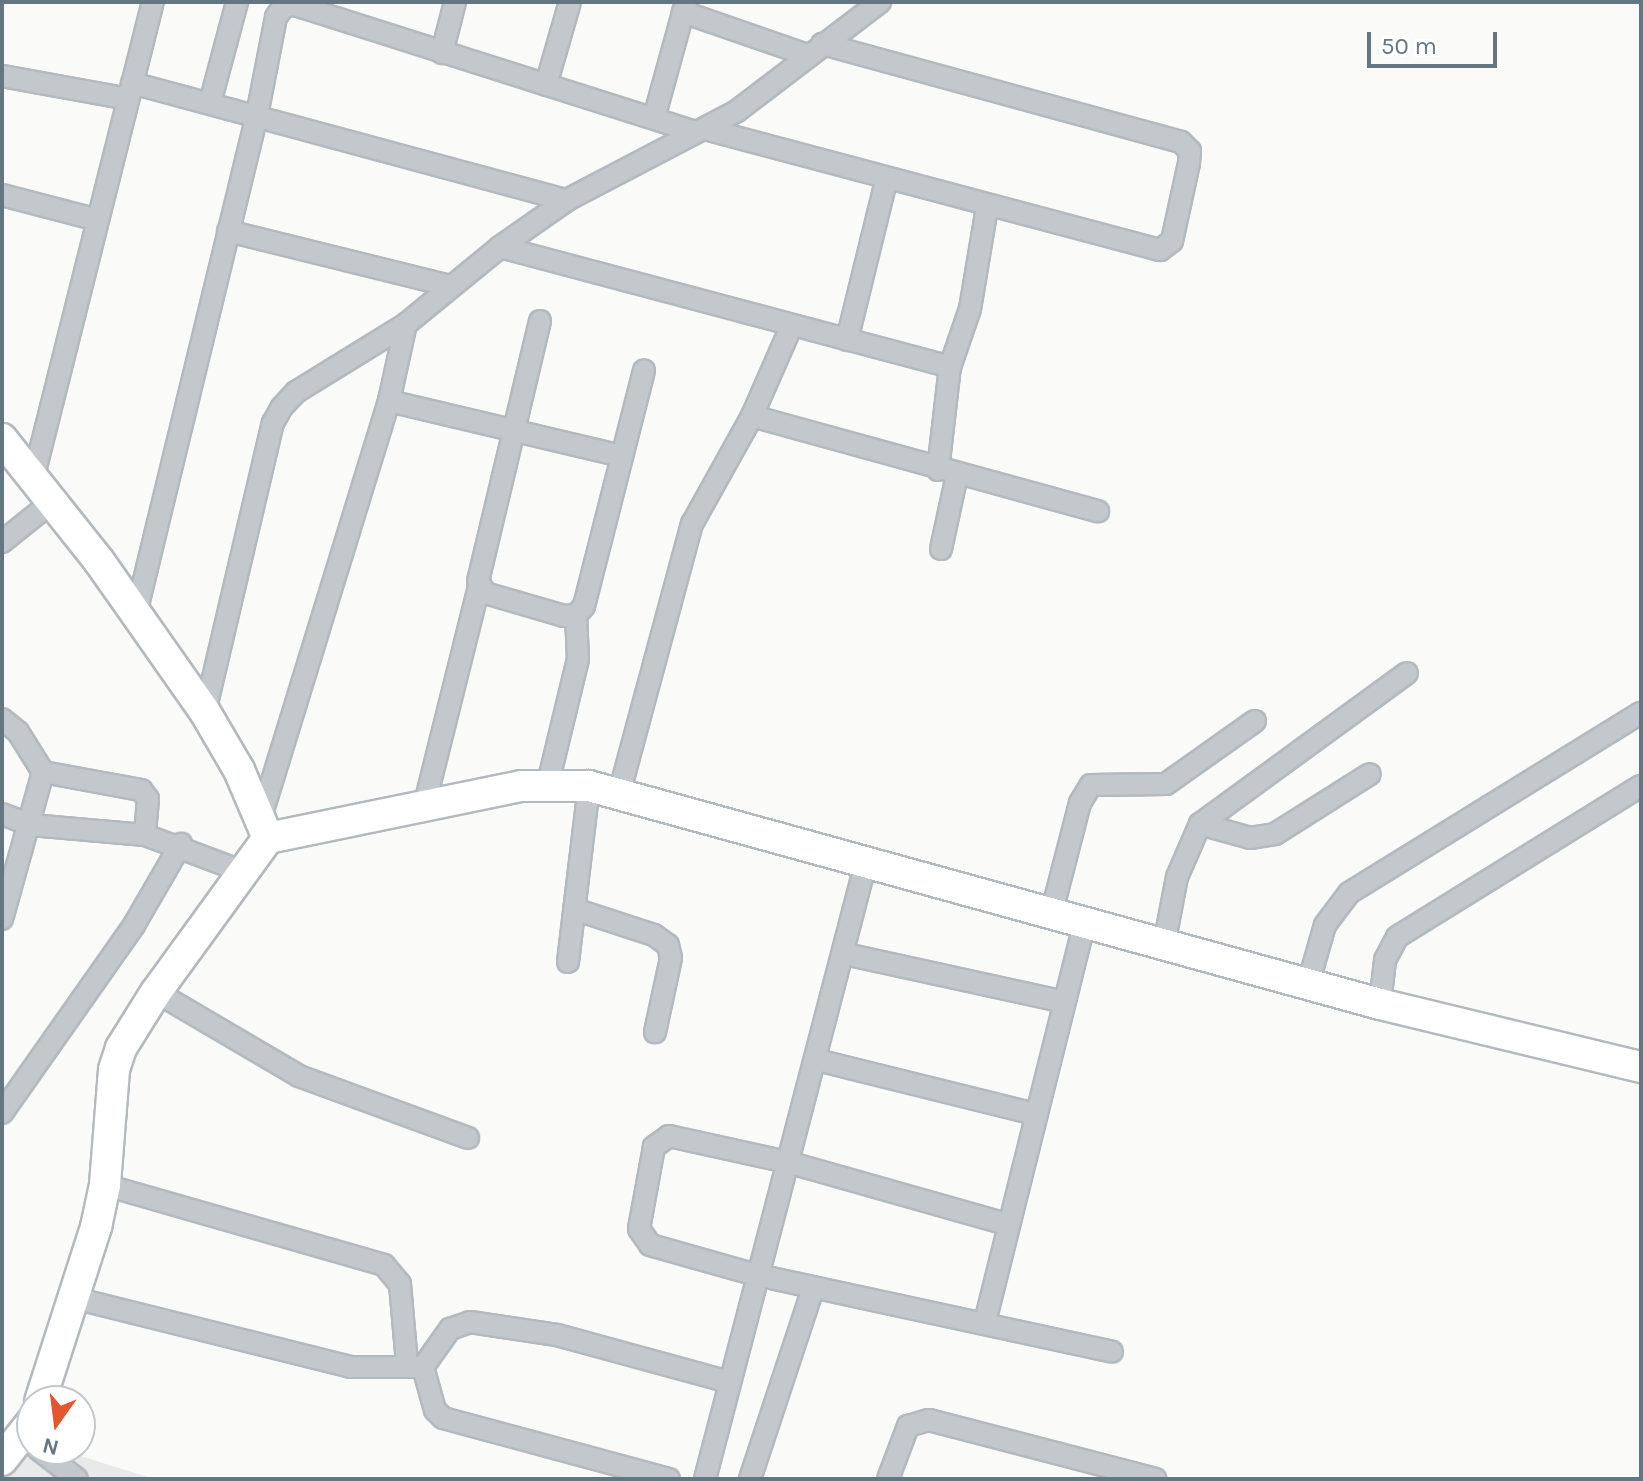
<!DOCTYPE html>
<html>
<head>
<meta charset="utf-8">
<style>
	body { margin:0 }
	#map { position:relative; width:1643px; height:1481px; overflow:hidden; background:#fafaf8; font-family:Karla,sans-serif }
	div>[style] { position:absolute }
	.built>* { inset:0; background:#e8e9e9 }
	.roads { filter:drop-shadow(2px 0 #b3babf) drop-shadow(-2px 0 #b3babf) drop-shadow(0 2px #b3babf) drop-shadow(0 -2px #b3babf) }
	.street>* { height:20px; margin:-10px; padding:0 10px; transform-origin:10px; border-radius:10px; background:#c3c8cc }
	.secondary>* { height:30px; margin:-15px; padding:0 15px; transform-origin:15px; border-radius:15px; background:#fff }
	span { translate:-50% -50%; white-space:nowrap; text-align:center; line-height:1.15; -webkit-text-stroke:8px #fff; paint-order:stroke }
	.frame { position:absolute; inset:0; border:4px solid #657683; pointer-events:none }
	.north { position:absolute; left:16px; top:1385px; width:80px; height:80px; box-sizing:border-box; background:#fff; border:2px solid #c1c8cd; border-radius:50%; rotate:194deg; font-size:22px; font-weight:700; line-height:32px; text-align:center; color:#657683 }
	.north::after { content:''; display:block; margin:auto; width:28px; height:36px; background:#e4572e; clip-path:polygon(50% 0,100% 100%,50% 72%,0 100%) }
	.scale { position:absolute; left:1367px; top:32px; width:130px; height:36px; box-sizing:border-box; border:4px solid #657683; border-top:0; padding-left:10px; font-size:24px; line-height:28px; white-space:nowrap; color:#657683; -webkit-text-stroke:6px #fff; paint-order:stroke }
</style>
</head>
<body>
<div id="map">
	<div class="built">
		<i style="clip-path:polygon(26px 1439px,32px 1449px,58px 1449px,154px 1479px,2px 1479px,2px 1470px)"></i>
	</div>
	<div class="roads">
		<div class="street">
			<i style="left:683px;top:12px;width:131px;rotate:19.1deg"></i>
			<i style="left:442px;top:53px;width:53px;rotate:-75.7deg"></i>
			<i style="left:2px;top:76px;width:128px;rotate:10.3deg"></i>
			<i style="left:132px;top:83px;width:450px;rotate:15.1deg"></i>
			<i style="left:546px;top:85px;width:86px;rotate:-73.9deg"></i>
			<i style="left:210px;top:103px;width:105px;rotate:-75deg"></i>
			<i style="left:654px;top:118px;width:120px;rotate:-74.6deg"></i>
			<i style="left:705px;top:129px;width:471px;rotate:14.9deg"></i>
			<i style="left:1160px;top:250px;width:15px;rotate:-37deg"></i>
			<i style="left:1172px;top:241px;width:80px;rotate:-77.7deg"></i>
			<i style="left:1189px;top:163px;width:12px;rotate:-85deg"></i>
			<i style="left:1190px;top:151px;width:13px;rotate:-135deg"></i>
			<i style="left:1181px;top:142px;width:372px;rotate:-164.7deg"></i>
			<i style="left:2px;top:195px;width:99px;rotate:14.6deg"></i>
			<i style="left:228px;top:231px;width:230px;rotate:13.9deg"></i>
			<i style="left:500px;top:247px;width:466px;rotate:14.9deg"></i>
			<i style="left:540px;top:321px;width:267px;rotate:103.4deg"></i>
			<i style="left:478px;top:581px;width:14px;rotate:60deg"></i>
			<i style="left:485px;top:593px;width:82px;rotate:16.2deg"></i>
			<i style="left:564px;top:616px;width:12px;rotate:-5deg"></i>
			<i style="left:576px;top:615px;width:12px;rotate:-48deg"></i>
			<i style="left:584px;top:606px;width:243px;rotate:-75.7deg"></i>
			<i style="left:847px;top:340px;width:164px;rotate:-76.2deg"></i>
			<i style="left:389px;top:401px;width:239px;rotate:13.3deg"></i>
			<i style="left:752px;top:416px;width:359px;rotate:15.4deg"></i>
			<i style="left:938px;top:470px;width:104px;rotate:-83.4deg"></i>
			<i style="left:950px;top:367px;width:61px;rotate:-71deg"></i>
			<i style="left:970px;top:309px;width:103px;rotate:-80.5deg"></i>
			<i style="left:33px;top:479px;width:492px;rotate:-75.9deg"></i>
			<i style="left:2px;top:542px;width:64px;rotate:-38.7deg"></i>
			<i style="left:941px;top:549px;width:76px;rotate:-77.8deg"></i>
			<i style="left:136px;top:613px;width:512px;rotate:-76.34deg"></i>
			<i style="left:257px;top:115px;width:100px;rotate:-79deg"></i>
			<i style="left:276px;top:17px;width:14px;rotate:-54deg"></i>
			<i style="left:284px;top:6px;width:11px;rotate:-5deg"></i>
			<i style="left:295px;top:5px;width:420px;rotate:17.6deg"></i>
			<i style="left:205px;top:712px;width:297px;rotate:-76.8deg"></i>
			<i style="left:273px;top:423px;width:18px;rotate:-61deg"></i>
			<i style="left:282px;top:407px;width:21px;rotate:-47deg"></i>
			<i style="left:296px;top:392px;width:129px;rotate:-31.7deg"></i>
			<i style="left:406px;top:324px;width:122px;rotate:-39.3deg"></i>
			<i style="left:500px;top:247px;width:82px;rotate:-35deg"></i>
			<i style="left:567px;top:200px;width:192px;rotate:-27.6deg"></i>
			<i style="left:737px;top:111px;width:180px;rotate:-37.3deg"></i>
			<i style="left:2px;top:719px;width:21px;rotate:39deg"></i>
			<i style="left:18px;top:732px;width:47px;rotate:58deg"></i>
			<i style="left:548px;top:783px;width:128px;rotate:-76.4deg"></i>
			<i style="left:578px;top:659px;width:44px;rotate:-92.6deg"></i>
			<i style="left:619px;top:794px;width:280px;rotate:-74.9deg"></i>
			<i style="left:692px;top:524px;width:124px;rotate:-60.9deg"></i>
			<i style="left:752px;top:416px;width:99px;rotate:-66.3deg"></i>
			<i style="left:424px;top:807px;width:228px;rotate:-76deg"></i>
			<i style="left:2px;top:814px;width:31px;rotate:21deg"></i>
			<i style="left:31px;top:825px;width:114px;rotate:5deg"></i>
			<i style="left:145px;top:835px;width:106px;rotate:20.5deg"></i>
			<i style="left:261px;top:817px;width:435px;rotate:-72.9deg"></i>
			<i style="left:389px;top:401px;width:79px;rotate:-77.6deg"></i>
			<i style="left:1200px;top:824px;width:52px;rotate:15.6deg"></i>
			<i style="left:1250px;top:838px;width:25px;rotate:-9deg"></i>
			<i style="left:1275px;top:834px;width:112px;rotate:-32.3deg"></i>
			<i style="left:574px;top:909px;width:84px;rotate:18deg"></i>
			<i style="left:654px;top:935px;width:17px;rotate:36deg"></i>
			<i style="left:668px;top:945px;width:13px;rotate:77deg"></i>
			<i style="left:671px;top:958px;width:76px;rotate:102.2deg"></i>
			<i style="left:1051px;top:915px;width:116px;rotate:-75.5deg"></i>
			<i style="left:1080px;top:803px;width:21px;rotate:-59deg"></i>
			<i style="left:1091px;top:785px;width:75px;rotate:-0.8deg"></i>
			<i style="left:1166px;top:784px;width:109px;rotate:-35.3deg"></i>
			<i style="left:2px;top:919px;width:153px;rotate:-74.4deg"></i>
			<i style="left:43px;top:772px;width:100px;rotate:10.4deg"></i>
			<i style="left:141px;top:790px;width:11px;rotate:52deg"></i>
			<i style="left:148px;top:799px;width:36px;rotate:95deg"></i>
			<i style="left:1164px;top:945px;width:69px;rotate:-79.2deg"></i>
			<i style="left:1177px;top:877px;width:58px;rotate:-66.5deg"></i>
			<i style="left:1200px;top:824px;width:256px;rotate:-36.1deg"></i>
			<i style="left:845px;top:954px;width:221px;rotate:12.3deg"></i>
			<i style="left:568px;top:962px;width:177px;rotate:-83.2deg"></i>
			<i style="left:1308px;top:984px;width:61px;rotate:-73.9deg"></i>
			<i style="left:1325px;top:925px;width:40px;rotate:-53deg"></i>
			<i style="left:1349px;top:893px;width:343px;rotate:-31.7deg"></i>
			<i style="left:156px;top:992px;width:166px;rotate:30.4deg"></i>
			<i style="left:299px;top:1076px;width:180px;rotate:20.1deg"></i>
			<i style="left:1380px;top:1004px;width:44px;rotate:-83.5deg"></i>
			<i style="left:1385px;top:960px;width:26px;rotate:-62deg"></i>
			<i style="left:1397px;top:937px;width:287px;rotate:-31.8deg"></i>
			<i style="left:817px;top:1060px;width:225px;rotate:13.9deg"></i>
			<i style="left:2px;top:1113px;width:230px;rotate:-54.9deg"></i>
			<i style="left:134px;top:925px;width:94px;rotate:-59.9deg"></i>
			<i style="left:105px;top:1185px;width:290px;rotate:16deg"></i>
			<i style="left:384px;top:1265px;width:25px;rotate:50deg"></i>
			<i style="left:400px;top:1284px;width:80px;rotate:85deg"></i>
			<i style="left:1006px;top:1224px;width:228px;rotate:-164.2deg"></i>
			<i style="left:787px;top:1162px;width:121px;rotate:-167.6deg"></i>
			<i style="left:669px;top:1136px;width:19px;rotate:144deg"></i>
			<i style="left:654px;top:1147px;width:83px;rotate:100.4deg"></i>
			<i style="left:639px;top:1229px;width:19px;rotate:55deg"></i>
			<i style="left:650px;top:1245px;width:111px;rotate:15.7deg"></i>
			<i style="left:757px;top:1275px;width:363px;rotate:12.2deg"></i>
			<i style="left:70px;top:1297px;width:289px;rotate:14deg"></i>
			<i style="left:350px;top:1367px;width:73px"></i>
			<i style="left:423px;top:1367px;width:45px;rotate:74.4deg"></i>
			<i style="left:435px;top:1410px;width:11px;rotate:45deg"></i>
			<i style="left:443px;top:1418px;width:234px;rotate:15.1deg"></i>
			<i style="left:985px;top:1322px;width:410px;rotate:-76deg"></i>
			<i style="left:423px;top:1367px;width:47px;rotate:-54.6deg"></i>
			<i style="left:450px;top:1329px;width:21px;rotate:-19deg"></i>
			<i style="left:470px;top:1322px;width:88px;rotate:8.5deg"></i>
			<i style="left:557px;top:1335px;width:178px;rotate:15.3deg"></i>
			<i style="left:38px;top:1449px;width:49px;rotate:37.6deg"></i>
			<i style="left:705px;top:1479px;width:634px;rotate:-75.37deg"></i>
			<i style="left:750px;top:1479px;width:200px;rotate:-71.7deg"></i>
			<i style="left:888px;top:1479px;width:57px;rotate:-69.3deg"></i>
			<i style="left:908px;top:1426px;width:22px;rotate:-16deg"></i>
			<i style="left:929px;top:1420px;width:234px;rotate:14.6deg"></i>
		</div>
		<div class="secondary">
			<i style="left:2px;top:439px;width:156px;rotate:51.5deg"></i>
			<i style="left:99px;top:561px;width:184px;rotate:54.9deg"></i>
			<i style="left:205px;top:712px;width:67px;rotate:59.6deg"></i>
			<i style="left:239px;top:770px;width:74px;rotate:66.9deg"></i>
			<i style="left:268px;top:838px;width:190px;rotate:126deg"></i>
			<i style="left:156px;top:992px;width:66px;rotate:122deg"></i>
			<i style="left:121px;top:1048px;width:23px;rotate:108deg"></i>
			<i style="left:114px;top:1070px;width:115px;rotate:94.5deg"></i>
			<i style="left:105px;top:1185px;width:43px;rotate:102.1deg"></i>
			<i style="left:96px;top:1227px;width:183px;rotate:107.8deg"></i>
			<i style="left:268px;top:838px;width:259px;rotate:-11.6deg"></i>
			<i style="left:522px;top:786px;width:67px"></i>
			<i style="left:589px;top:786px;width:820px;rotate:15.41deg"></i>
			<i style="left:1380px;top:1004px;width:268px;rotate:13.6deg"></i>
			<i style="left:2px;top:1460px;width:48px;rotate:-51.7deg"></i>
		</div>
	</div>
	<div class="frame"></div>
	<div class="north">N</div>
	<div class="scale">50 m</div>
</div>
</body>
</html>
